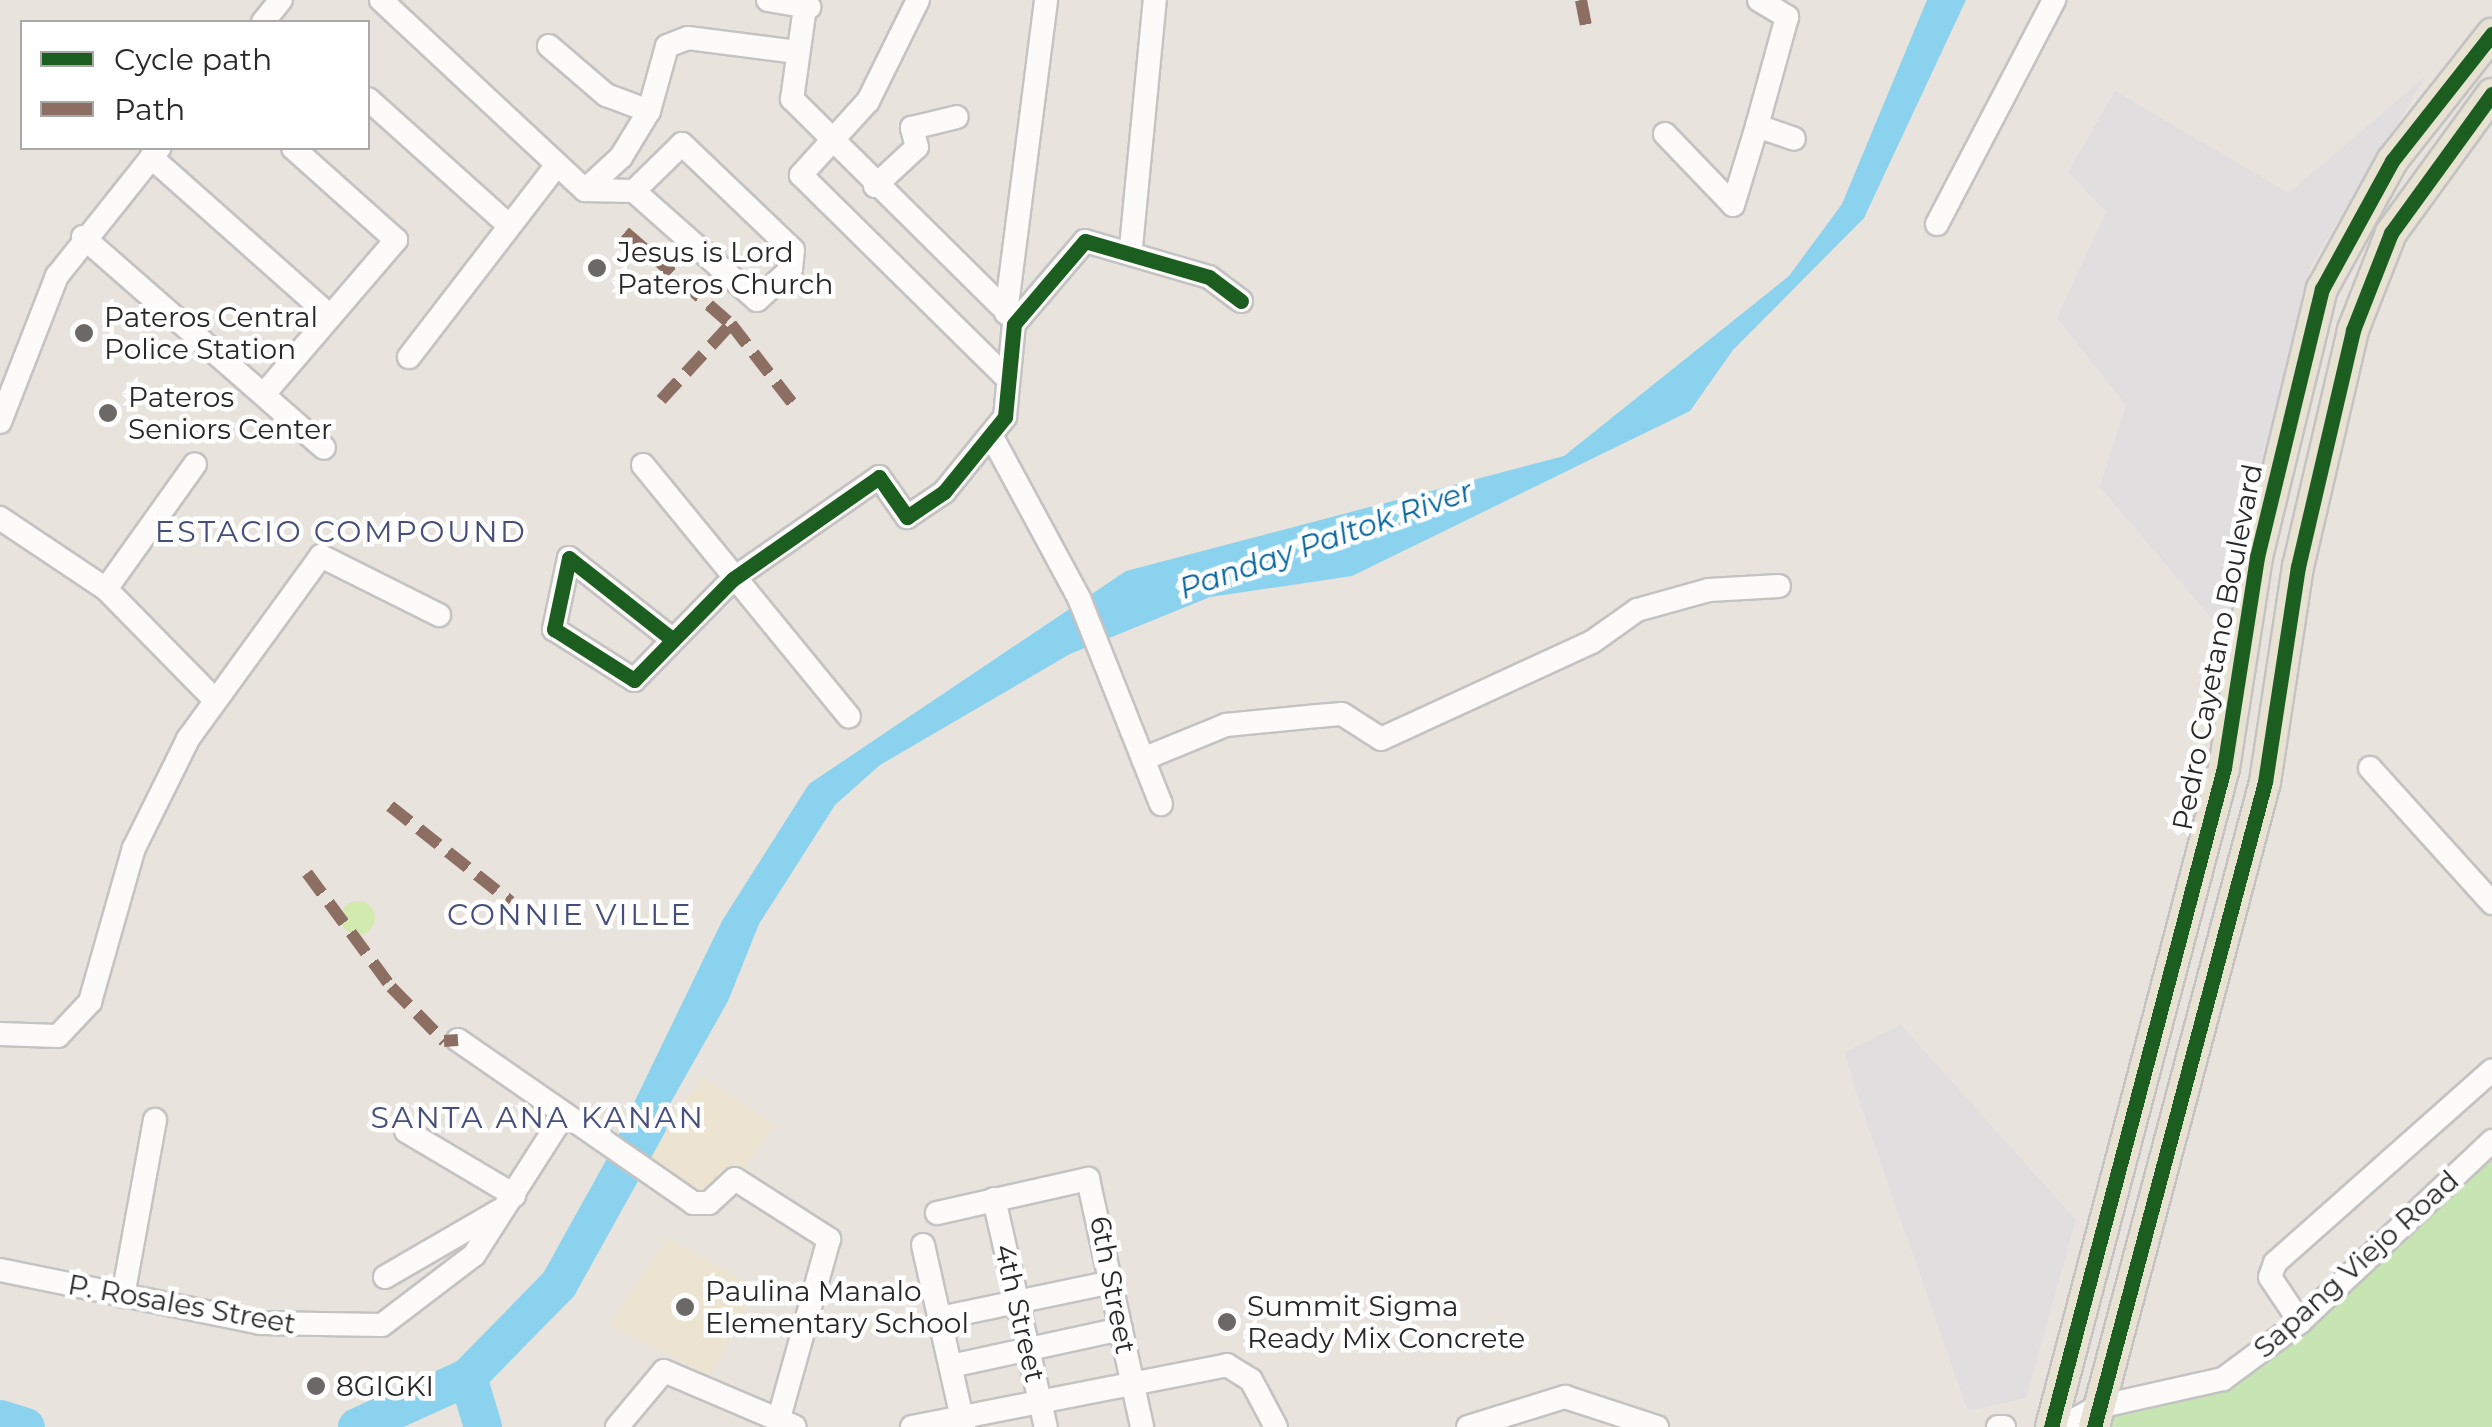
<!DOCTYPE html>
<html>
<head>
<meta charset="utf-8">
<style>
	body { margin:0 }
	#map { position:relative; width:2492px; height:1427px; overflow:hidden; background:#e8e3dc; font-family:Montserrat,sans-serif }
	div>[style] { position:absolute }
	.industrial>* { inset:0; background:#e1dee0 }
	.education>* { inset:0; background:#ece3d0 }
	.green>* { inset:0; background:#c6e5b2 }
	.pitch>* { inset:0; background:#d3eaaf }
	.round { border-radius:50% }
	.water>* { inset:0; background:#8bd2ee }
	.river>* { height:38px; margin:-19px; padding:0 19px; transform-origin:19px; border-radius:19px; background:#8bd2ee }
	.roads { filter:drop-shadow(2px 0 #c4c2c2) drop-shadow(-2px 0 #c4c2c2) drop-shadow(0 2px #c4c2c2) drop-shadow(0 -2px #c4c2c2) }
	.minor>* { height:22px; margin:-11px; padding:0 11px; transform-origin:11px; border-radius:11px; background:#fcfbfa }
	.major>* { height:30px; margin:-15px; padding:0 15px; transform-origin:15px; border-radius:15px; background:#e7e2d1 }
	.quiet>* { height:12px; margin-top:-6px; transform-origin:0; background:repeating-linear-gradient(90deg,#8d6e63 0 25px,transparent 0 37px) }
	.cycleway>* { height:15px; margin:-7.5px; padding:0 7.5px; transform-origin:7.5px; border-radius:7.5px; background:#1b5e20 }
	.dots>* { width:28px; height:28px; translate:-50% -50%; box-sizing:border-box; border:5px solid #fff; border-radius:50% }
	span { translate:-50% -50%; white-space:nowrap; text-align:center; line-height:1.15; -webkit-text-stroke:9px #fff; paint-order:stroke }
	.poi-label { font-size:28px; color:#282828 }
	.left { translate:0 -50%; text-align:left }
	.street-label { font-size:28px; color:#282828 }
	.neighbourhood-label { font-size:30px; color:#464e7b; letter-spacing:2.5px }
	.water-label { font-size:30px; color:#05659f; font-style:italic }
	.legend { position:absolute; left:20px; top:20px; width:350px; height:130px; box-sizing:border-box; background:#fff; border:2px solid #a9a9a9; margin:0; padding:12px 18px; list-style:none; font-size:30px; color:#282828 }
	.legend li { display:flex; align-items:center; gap:20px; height:50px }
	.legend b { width:50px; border:2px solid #a9a9a9 }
</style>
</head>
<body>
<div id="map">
	<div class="industrial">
		<i style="clip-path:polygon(2426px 76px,2311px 265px,2229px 639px,2100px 487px,2126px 405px,2057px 318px,2106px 212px,2068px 172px,2115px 91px,2289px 193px)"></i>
		<i style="clip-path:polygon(1901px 1025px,2076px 1220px,2026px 1398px,1968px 1411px,1856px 1092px,1845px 1052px)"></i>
	</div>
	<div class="education">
		<i style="clip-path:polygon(703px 1077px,775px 1125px,739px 1175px,704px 1198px,642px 1160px)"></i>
		<i style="clip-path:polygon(668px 1238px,758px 1289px,710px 1375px,609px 1325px)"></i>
	</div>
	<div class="green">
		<i style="clip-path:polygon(2492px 1152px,2492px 1427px,2111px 1427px,2114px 1415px,2234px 1383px)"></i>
	</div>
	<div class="pitch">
		<i class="round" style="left:341px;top:901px;width:34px;height:34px"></i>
	</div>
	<div class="water">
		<i style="clip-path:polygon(1927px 0,1966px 0,1864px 218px,1733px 350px,1690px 411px,1352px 576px,1210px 597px,1070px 654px,880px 765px,835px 805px,759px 924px,728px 1001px,640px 1157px,615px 1142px,722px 921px,809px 784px,1126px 571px,1564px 456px,1789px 276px,1842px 204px)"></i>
	</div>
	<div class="river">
		<i style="left:468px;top:1377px;width:52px;rotate:73.3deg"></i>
		<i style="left:0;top:1419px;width:27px;rotate:17deg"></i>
		<i style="left:357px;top:1427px;width:122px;rotate:-24.2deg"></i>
		<i style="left:468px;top:1377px;width:130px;rotate:-45.6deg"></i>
		<i style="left:559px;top:1284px;width:183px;rotate:-60.9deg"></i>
	</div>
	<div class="roads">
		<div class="minor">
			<i style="left:381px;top:0;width:279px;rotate:43deg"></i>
			<i style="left:768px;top:0;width:42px;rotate:9.7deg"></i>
			<i style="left:806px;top:0;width:100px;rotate:98deg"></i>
			<i style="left:792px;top:99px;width:293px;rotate:44.7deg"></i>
			<i style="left:918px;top:0;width:113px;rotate:116.3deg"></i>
			<i style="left:868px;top:101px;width:100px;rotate:132.2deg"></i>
			<i style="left:801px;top:175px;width:288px;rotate:44.6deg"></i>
			<i style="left:1759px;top:0;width:33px;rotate:31deg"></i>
			<i style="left:1787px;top:17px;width:113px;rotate:105.4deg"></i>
			<i style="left:1757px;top:126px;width:39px;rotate:19deg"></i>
			<i style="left:263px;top:22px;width:28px;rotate:-51deg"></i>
			<i style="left:549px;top:46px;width:75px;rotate:40.7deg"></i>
			<i style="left:606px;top:95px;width:46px;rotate:20.4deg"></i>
			<i style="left:368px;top:99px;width:184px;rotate:41.9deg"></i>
			<i style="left:1665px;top:134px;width:98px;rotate:46.2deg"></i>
			<i style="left:1733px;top:205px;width:83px;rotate:-73.1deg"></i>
			<i style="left:151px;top:157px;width:239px;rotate:41.6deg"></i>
			<i style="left:875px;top:186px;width:57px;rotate:-42.9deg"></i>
			<i style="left:917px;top:147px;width:20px;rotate:-105deg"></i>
			<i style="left:912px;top:128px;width:46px;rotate:-13.7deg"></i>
			<i style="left:585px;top:190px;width:49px;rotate:1.2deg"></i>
			<i style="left:634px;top:191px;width:67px;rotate:-44.4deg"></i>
			<i style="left:682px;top:144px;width:153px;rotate:43.7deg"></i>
			<i style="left:793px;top:250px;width:19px;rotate:96deg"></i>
			<i style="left:791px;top:269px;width:46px;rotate:137.6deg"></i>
			<i style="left:757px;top:300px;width:164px;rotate:-138.5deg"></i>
			<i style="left:585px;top:190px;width:49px;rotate:-42.5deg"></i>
			<i style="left:621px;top:157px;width:54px;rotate:-58.7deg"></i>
			<i style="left:649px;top:111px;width:67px;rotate:-74.5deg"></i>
			<i style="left:667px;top:46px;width:22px;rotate:-21deg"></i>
			<i style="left:688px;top:38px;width:110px;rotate:7.3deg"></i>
			<i style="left:1937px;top:224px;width:253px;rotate:-62.4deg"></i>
			<i style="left:83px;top:237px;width:320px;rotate:41.2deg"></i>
			<i style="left:1131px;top:247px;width:248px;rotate:-84.5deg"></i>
			<i style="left:1006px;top:313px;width:316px;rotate:-82.7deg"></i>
			<i style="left:409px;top:357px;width:242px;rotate:-52.4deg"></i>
			<i style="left:264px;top:394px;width:203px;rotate:-49.4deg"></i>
			<i style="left:396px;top:240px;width:138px;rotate:-138.2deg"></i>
			<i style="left:0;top:422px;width:157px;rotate:-68.7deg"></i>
			<i style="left:57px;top:276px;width:164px;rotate:-51.4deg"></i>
			<i style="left:992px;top:437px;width:183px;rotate:61.6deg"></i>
			<i style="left:1079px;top:598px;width:222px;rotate:68.3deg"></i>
			<i style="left:643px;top:465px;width:325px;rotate:50.7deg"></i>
			<i style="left:0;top:518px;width:128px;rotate:33.8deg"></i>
			<i style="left:106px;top:589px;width:151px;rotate:45.5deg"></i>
			<i style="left:106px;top:589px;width:153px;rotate:-54.5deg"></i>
			<i style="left:668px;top:636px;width:126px;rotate:-141.8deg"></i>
			<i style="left:569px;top:558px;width:73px;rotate:101.9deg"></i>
			<i style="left:554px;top:629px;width:95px;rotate:32.5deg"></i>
			<i style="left:634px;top:680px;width:141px;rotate:-45.6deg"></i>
			<i style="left:733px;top:579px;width:178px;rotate:-34.9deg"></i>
			<i style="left:879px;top:477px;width:49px;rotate:55deg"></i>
			<i style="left:907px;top:517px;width:45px;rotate:-34deg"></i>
			<i style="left:944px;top:492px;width:97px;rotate:-50.9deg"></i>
			<i style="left:1005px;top:417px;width:93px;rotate:-84.5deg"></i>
			<i style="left:1014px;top:324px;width:109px;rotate:-49.5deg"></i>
			<i style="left:1085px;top:241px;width:129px;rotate:16.2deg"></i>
			<i style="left:1209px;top:277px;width:40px;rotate:37deg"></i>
			<i style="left:1143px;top:759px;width:90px;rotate:-22.3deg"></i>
			<i style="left:1226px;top:725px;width:92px;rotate:-5.6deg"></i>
			<i style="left:1318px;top:716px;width:24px;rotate:-5deg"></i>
			<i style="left:1342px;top:714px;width:46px;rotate:32.7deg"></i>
			<i style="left:1381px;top:739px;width:232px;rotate:-24.7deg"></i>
			<i style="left:1592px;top:642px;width:55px;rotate:-35.4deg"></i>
			<i style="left:1637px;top:610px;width:75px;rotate:-15.5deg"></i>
			<i style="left:1709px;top:590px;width:70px;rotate:-3.3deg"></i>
			<i style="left:2370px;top:768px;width:182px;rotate:47.9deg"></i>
			<i style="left:0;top:1034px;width:58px;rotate:2deg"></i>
			<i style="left:58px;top:1036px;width:47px;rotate:-46.7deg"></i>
			<i style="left:90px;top:1002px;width:160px;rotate:-74.1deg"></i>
			<i style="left:134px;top:848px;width:122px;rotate:-63.6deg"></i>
			<i style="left:188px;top:739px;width:226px;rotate:-54deg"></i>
			<i style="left:321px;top:556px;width:132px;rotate:26.6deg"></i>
			<i style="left:458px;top:1040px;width:286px;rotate:34.7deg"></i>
			<i style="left:693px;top:1203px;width:16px"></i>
			<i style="left:709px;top:1203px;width:35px;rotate:-43deg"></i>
			<i style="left:735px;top:1179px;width:112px;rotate:32.6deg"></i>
			<i style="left:829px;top:1239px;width:186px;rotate:105.6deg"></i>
			<i style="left:406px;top:1131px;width:126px;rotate:30.7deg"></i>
			<i style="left:994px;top:1199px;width:234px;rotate:77.2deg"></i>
			<i style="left:937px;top:1213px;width:155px;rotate:-12.7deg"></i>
			<i style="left:1088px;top:1179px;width:254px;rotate:77.7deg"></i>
			<i style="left:923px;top:1245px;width:187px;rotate:77.3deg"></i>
			<i style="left:0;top:1270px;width:265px;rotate:11.5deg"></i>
			<i style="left:260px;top:1323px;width:122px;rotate:0.9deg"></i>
			<i style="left:382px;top:1325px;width:116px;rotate:-37.3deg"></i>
			<i style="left:474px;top:1255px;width:165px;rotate:-57.4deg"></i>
			<i style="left:385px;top:1277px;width:132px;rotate:-30.1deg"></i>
			<i style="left:123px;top:1296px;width:179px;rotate:-79.7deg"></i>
			<i style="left:940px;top:1318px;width:177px;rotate:-11.8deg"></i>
			<i style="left:2300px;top:1322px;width:54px;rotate:-123.7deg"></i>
			<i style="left:2270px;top:1277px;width:15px;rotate:-70deg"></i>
			<i style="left:2275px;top:1263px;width:290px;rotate:-41.6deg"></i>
			<i style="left:951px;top:1366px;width:174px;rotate:-12.3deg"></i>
			<i style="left:617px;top:1427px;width:73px;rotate:-50deg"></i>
			<i style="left:664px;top:1371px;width:142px;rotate:23.1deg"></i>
			<i style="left:912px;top:1427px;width:321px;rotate:-11.1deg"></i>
			<i style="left:1227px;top:1365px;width:28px;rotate:32deg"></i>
			<i style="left:1251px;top:1380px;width:53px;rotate:62deg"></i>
			<i style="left:1468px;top:1427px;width:102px;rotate:-17.2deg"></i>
			<i style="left:1565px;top:1397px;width:97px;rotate:18.1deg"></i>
			<i style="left:1998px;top:1427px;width:6px"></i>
			<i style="left:2060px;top:1427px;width:43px;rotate:-27.8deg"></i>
			<i style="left:2098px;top:1407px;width:128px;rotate:-12.6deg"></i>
			<i style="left:2223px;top:1379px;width:96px;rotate:-36.5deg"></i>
			<i style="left:2300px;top:1322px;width:264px;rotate:-43.3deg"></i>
		</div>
		<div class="major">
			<i style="left:2051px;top:1427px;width:681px;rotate:-75.29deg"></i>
			<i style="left:2224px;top:768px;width:214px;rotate:-81.1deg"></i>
			<i style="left:2257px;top:557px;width:276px;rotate:-76.4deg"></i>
			<i style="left:2322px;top:289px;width:146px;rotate:-61.3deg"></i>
			<i style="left:2392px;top:161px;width:162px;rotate:-51.8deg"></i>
			<i style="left:2094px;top:1427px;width:667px;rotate:-75.15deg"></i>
			<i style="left:2265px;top:782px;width:218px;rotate:-81.3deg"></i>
			<i style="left:2298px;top:567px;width:243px;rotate:-76.9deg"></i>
			<i style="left:2353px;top:330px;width:104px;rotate:-68.6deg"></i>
			<i style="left:2391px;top:233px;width:172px;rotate:-54deg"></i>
		</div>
	</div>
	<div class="quiet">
		<i style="left:1581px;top:0;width:25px;rotate:79deg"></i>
		<i style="left:625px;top:232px;width:140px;rotate:41deg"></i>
		<i style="left:731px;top:324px;width:101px;rotate:52.2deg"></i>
		<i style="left:661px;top:400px;width:103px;rotate:-47.4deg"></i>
		<i style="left:390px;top:806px;width:154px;rotate:38.4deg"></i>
		<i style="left:307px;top:873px;width:142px;rotate:53.6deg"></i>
		<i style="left:391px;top:987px;width:76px;rotate:45.5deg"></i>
		<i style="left:444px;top:1041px;width:14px;rotate:-4deg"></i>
	</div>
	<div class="cycleway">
		<i style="left:668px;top:636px;width:126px;rotate:-141.8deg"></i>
		<i style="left:569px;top:558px;width:73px;rotate:101.9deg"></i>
		<i style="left:554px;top:629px;width:95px;rotate:32.5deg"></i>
		<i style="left:634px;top:680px;width:141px;rotate:-45.6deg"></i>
		<i style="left:733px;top:579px;width:178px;rotate:-34.9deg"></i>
		<i style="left:879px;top:477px;width:49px;rotate:55deg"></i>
		<i style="left:907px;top:517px;width:45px;rotate:-34deg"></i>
		<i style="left:944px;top:492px;width:97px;rotate:-50.9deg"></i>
		<i style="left:1005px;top:417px;width:93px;rotate:-84.5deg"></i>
		<i style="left:1014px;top:324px;width:109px;rotate:-49.5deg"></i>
		<i style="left:1085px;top:241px;width:129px;rotate:16.2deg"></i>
		<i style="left:1209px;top:277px;width:40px;rotate:37deg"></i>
		<i style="left:2051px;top:1427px;width:681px;rotate:-75.29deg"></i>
		<i style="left:2224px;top:768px;width:214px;rotate:-81.1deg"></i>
		<i style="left:2257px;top:557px;width:276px;rotate:-76.4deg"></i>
		<i style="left:2322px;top:289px;width:146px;rotate:-61.3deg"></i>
		<i style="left:2392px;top:161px;width:162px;rotate:-51.8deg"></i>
		<i style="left:2094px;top:1427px;width:667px;rotate:-75.15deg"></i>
		<i style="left:2265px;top:782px;width:218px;rotate:-81.3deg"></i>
		<i style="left:2298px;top:567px;width:243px;rotate:-76.9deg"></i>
		<i style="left:2353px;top:330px;width:104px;rotate:-68.6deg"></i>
		<i style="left:2391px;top:233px;width:172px;rotate:-54deg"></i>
	</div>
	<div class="dots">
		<i style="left:597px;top:268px;background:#6b6967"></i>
		<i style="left:84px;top:333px;background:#6b6967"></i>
		<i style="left:108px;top:413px;background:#6b6967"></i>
		<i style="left:685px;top:1307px;background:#6b6967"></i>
		<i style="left:1227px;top:1322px;background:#6b6967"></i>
		<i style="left:316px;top:1386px;background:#6b6967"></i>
	</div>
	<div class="poi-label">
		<span class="left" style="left:617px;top:268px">Jesus is Lord<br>Pateros Church</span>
		<span class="left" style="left:104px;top:333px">Pateros Central<br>Police Station</span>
		<span class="left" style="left:128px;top:413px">Pateros<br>Seniors Center</span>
		<span class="left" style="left:705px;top:1307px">Paulina Manalo<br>Elementary School</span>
		<span class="left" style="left:1247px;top:1322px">Summit Sigma<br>Ready Mix Concrete</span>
		<span class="left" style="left:336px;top:1386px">8GIGKI</span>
	</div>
	<div class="street-label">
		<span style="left:2217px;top:647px;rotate:-79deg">Pedro Cayetano Boulevard</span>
		<span style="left:2356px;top:1264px;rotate:-42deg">Sapang Viejo Road</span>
		<span style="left:1113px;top:1285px;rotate:79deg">6th Street</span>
		<span style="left:182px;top:1304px;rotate:10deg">P. Rosales Street</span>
		<span style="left:1020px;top:1313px;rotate:77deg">4th Street</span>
	</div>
	<div class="neighbourhood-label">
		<span style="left:341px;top:532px">ESTACIO COMPOUND</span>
		<span style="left:570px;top:915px">CONNIE VILLE</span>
		<span style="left:538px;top:1118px">SANTA ANA KANAN</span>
	</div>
	<div class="water-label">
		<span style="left:1326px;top:540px;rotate:-19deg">Panday Paltok River</span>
	</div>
	<ul class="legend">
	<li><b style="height:12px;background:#1b5e20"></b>Cycle path</li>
	<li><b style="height:12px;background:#8d6e63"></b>Path</li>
	</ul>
</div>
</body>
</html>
